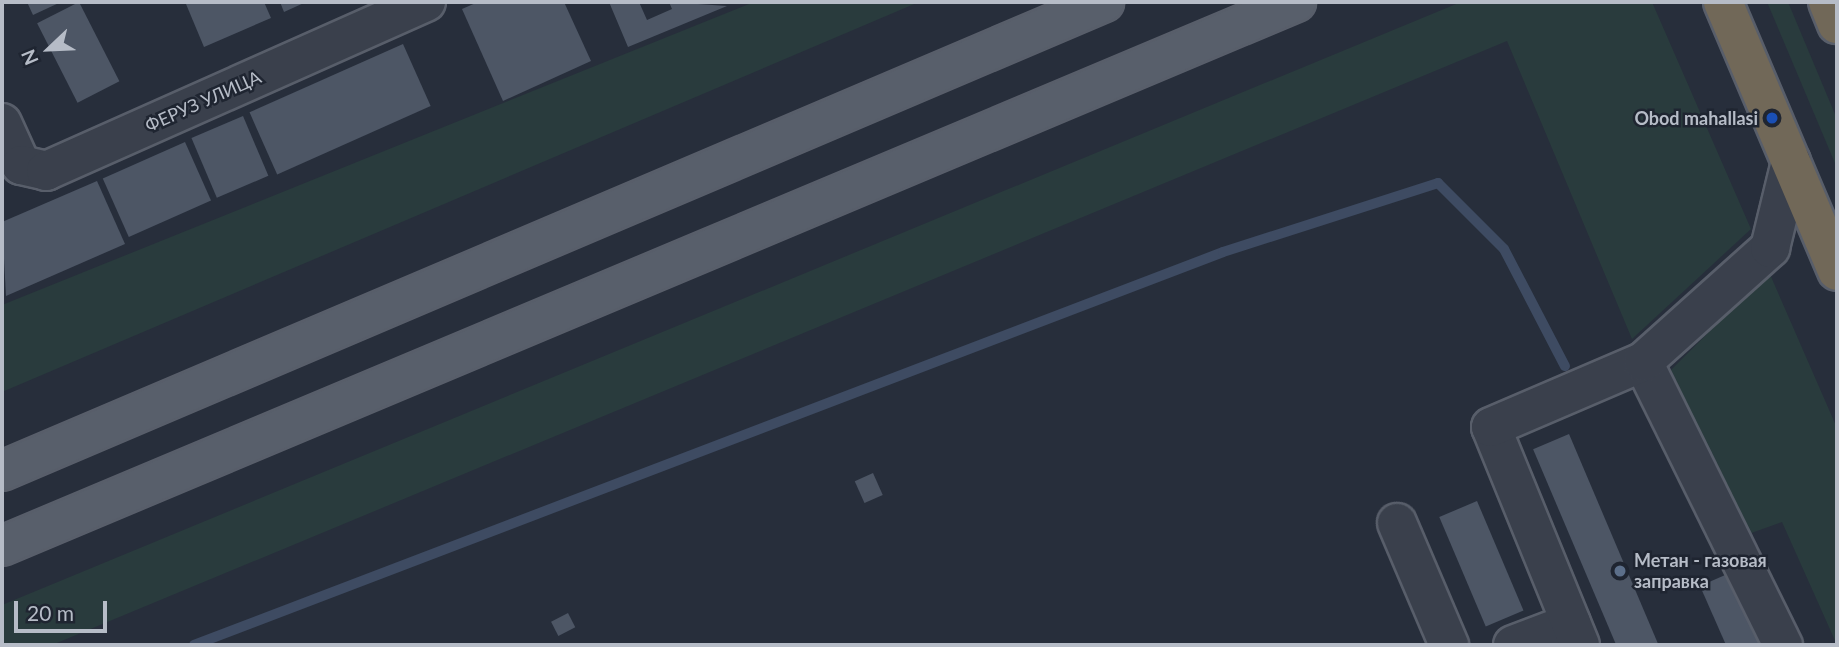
<!DOCTYPE html>
<html>
<head>
<meta charset="utf-8">
<style>
	body { margin:0 }
	#map { position:relative; width:1839px; height:647px; overflow:hidden; background:#272e3b; font-family:Lato,sans-serif }
	div>[style] { position:absolute }
	.green>* { inset:0; background:#293b3d }
	.stream>* { height:10px; margin:-5px; padding:0 5px; transform-origin:5px; border-radius:5px; background:#3e4b62 }
	.building>* { inset:0; background:#4d5665; transform-origin:0 0 }
	.roads { filter:drop-shadow(2px 0 #585e6a) drop-shadow(-2px 0 #585e6a) drop-shadow(0 2px #585e6a) drop-shadow(0 -2px #585e6a) }
	.minor>* { height:38px; margin:-19px; padding:0 19px; transform-origin:19px; border-radius:19px; background:#3a404c }
	.major>* { height:38px; margin:-19px; padding:0 19px; transform-origin:19px; border-radius:19px; background:#585f6b }
	.highway>* { height:38px; margin:-19px; padding:0 19px; transform-origin:19px; border-radius:19px; background:#716858 }
	.dots>* { width:19px; height:19px; translate:-50% -50%; box-sizing:border-box; border:4px solid #1f2531; border-radius:50% }
	span { translate:-50% -50%; white-space:nowrap; text-align:center; line-height:1.15; -webkit-text-stroke:5px #1f2531; paint-order:stroke }
	.street-label { font-size:18px; color:#b6bcc7 }
	.poi-label { font-size:18px; color:#b6bcc7; font-weight:700 }
	.right { translate:-100% -50%; text-align:right }
	.left { translate:0 -50%; text-align:left }
	.frame { position:absolute; inset:0; border:4px solid #b6bcc7; pointer-events:none }
	.north { position:absolute; left:14px; top:14px; width:70px; height:70px; -webkit-text-stroke:5px #1f2531; paint-order:stroke; rotate:247deg; font-size:19px; font-weight:700; line-height:28px; text-align:center; color:#b6bcc7 }
	.north::after { content:''; display:block; margin:auto; width:24px; height:32px; background:#b6bcc7; clip-path:polygon(50% 0,100% 100%,50% 72%,0 100%) }
	.scale { position:absolute; left:14px; top:601px; width:93px; height:32px; box-sizing:border-box; border:4px solid #b6bcc7; border-top:0; padding-left:9px; font-size:21px; line-height:24px; white-space:nowrap; color:#b6bcc7; -webkit-text-stroke:5px #1f2531; paint-order:stroke }
</style>
</head>
<body>
<div id="map">
	<div class="green">
		<i style="clip-path:polygon(754px 2px,919px 2px,2px 392px,2px 305px)"></i>
		<i style="clip-path:polygon(1461px 2px,1652px 2px,1751px 229px,1632px 339px,1507px 41px,52px 645px,2px 645px,2px 605px)"></i>
		<i style="clip-path:polygon(1767px 2px,1788px 2px,1837px 119px,1837px 168px)"></i>
		<i style="clip-path:polygon(1769px 272px,1837px 428px,1837px 645px,1782px 522px,1743px 536px,1671px 370px)"></i>
	</div>
	<div class="stream">
		<i style="left:194px;top:645px;width:1101px;rotate:-20.9deg"></i>
		<i style="left:1223px;top:252px;width:226px;rotate:-17.8deg"></i>
		<i style="left:1438px;top:183px;width:93px;rotate:45deg"></i>
		<i style="left:1504px;top:249px;width:132px;rotate:62.5deg"></i>
	</div>
	<div class="building">
		<i style="clip-path:polygon(27px 2px,61px 2px,33px 15px)"></i>
		<i style="left:79px;top:2px;width:89px;height:47px;rotate:63deg"></i>
		<i style="clip-path:polygon(192px 2px,264px 2px,271px 18px,204px 47px,186px 4px)"></i>
		<i style="clip-path:polygon(280px 2px,306px 2px,284px 12px)"></i>
		<i style="clip-path:polygon(478px 2px,564px 2px,591px 61px,503px 101px,462px 9px)"></i>
		<i style="clip-path:polygon(609px 2px,639px 2px,647px 20px,672px 9px,669px 2px,727px 6px,628px 47px)"></i>
		<i style="left:403px;top:44px;width:68px;height:168px;rotate:66deg"></i>
		<i style="left:243px;top:116px;width:65px;height:56px;rotate:67deg"></i>
		<i style="left:185px;top:142px;width:64px;height:90px;rotate:66deg"></i>
		<i style="clip-path:polygon(97px 181px,125px 244px,6px 296px,2px 222px)"></i>
		<i style="left:1569px;top:434px;width:230px;height:39px;rotate:67deg"></i>
		<i style="left:873px;top:473px;width:24px;height:20px;rotate:66deg"></i>
		<i style="left:1477px;top:501px;width:119px;height:41px;rotate:67deg"></i>
		<i style="clip-path:polygon(1732px 572px,1764px 645px,1726px 645px,1700px 586px)"></i>
		<i style="left:568px;top:613px;width:16px;height:19px;rotate:63deg"></i>
	</div>
	<div class="roads">
		<div class="minor">
			<i style="left:2px;top:123px;width:46px;rotate:65.7deg"></i>
			<i style="left:21px;top:165px;width:26px;rotate:13deg"></i>
			<i style="left:46px;top:171px;width:416px;rotate:-24deg"></i>
			<i style="left:1643px;top:362px;width:316px;rotate:63.7deg"></i>
			<i style="left:1397px;top:523px;width:133px;rotate:66.9deg"></i>
			<i style="left:1513px;top:645px;width:62px;rotate:-20.8deg"></i>
			<i style="left:1580px;top:645px;width:235px;rotate:-112.2deg"></i>
			<i style="left:1491px;top:427px;width:165px;rotate:-23.2deg"></i>
			<i style="left:1643px;top:362px;width:171px;rotate:-41.9deg"></i>
			<i style="left:1770px;top:248px;width:89px;rotate:-76.3deg"></i>
		</div>
		<div class="major">
			<i style="left:2px;top:471px;width:1198px;rotate:-23.05deg"></i>
			<i style="left:2px;top:546px;width:1404px;rotate:-22.8deg"></i>
		</div>
		<div class="highway">
			<i style="left:1723px;top:2px;width:292px;rotate:67deg"></i>
			<i style="left:1828px;top:2px;width:24px;rotate:68deg"></i>
		</div>
	</div>
	<div class="dots">
		<i style="left:1772px;top:118px;background:#1a4fb4"></i>
		<i style="left:1620px;top:571px;background:#5c6f8a"></i>
	</div>
	<div class="street-label">
		<span style="left:203px;top:101px;rotate:-24deg">ФЕРУЗ УЛИЦА</span>
	</div>
	<div class="poi-label">
		<span class="right" style="left:1758px;top:118px">Obod mahallasi</span>
		<span class="left" style="left:1634px;top:571px">Метан - газовая<br>заправка</span>
	</div>
	<div class="frame"></div>
	<div class="north">N</div>
	<div class="scale">20 m</div>
</div>
</body>
</html>
